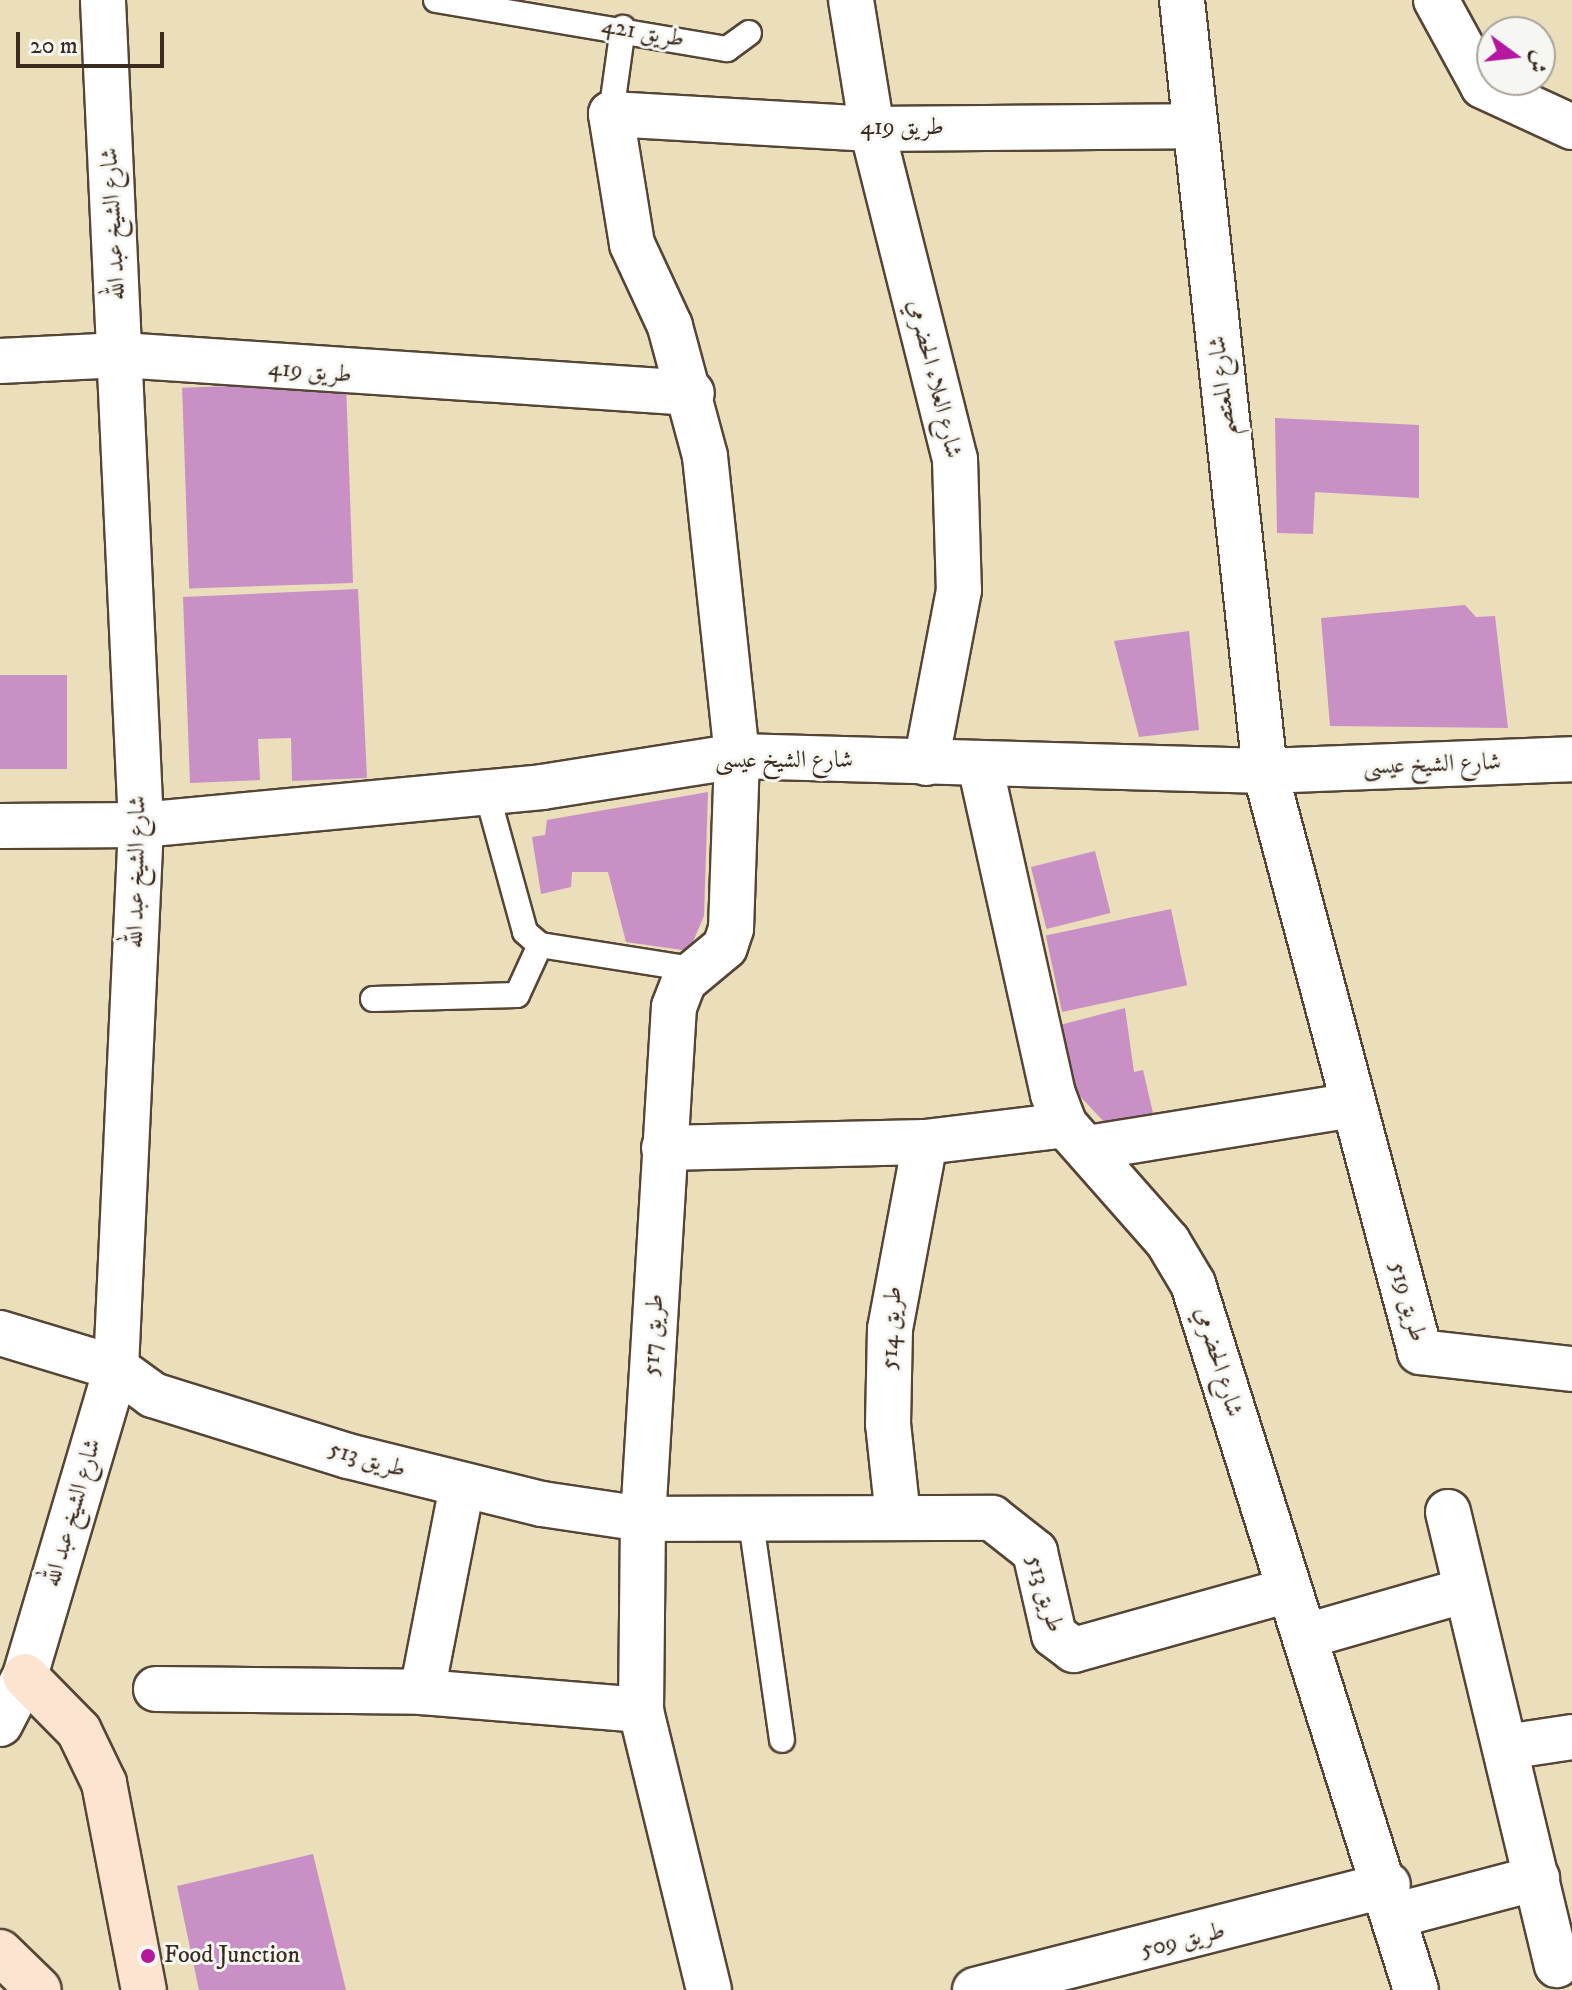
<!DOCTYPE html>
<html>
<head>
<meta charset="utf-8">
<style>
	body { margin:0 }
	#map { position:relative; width:1572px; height:1990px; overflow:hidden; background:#eadebb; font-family:"IM FELL DW Pica",Amiri,serif }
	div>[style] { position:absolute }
	.building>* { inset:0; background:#c990c6; transform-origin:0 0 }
	.roads { filter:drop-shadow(2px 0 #554536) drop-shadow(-2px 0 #554536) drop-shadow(0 2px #554536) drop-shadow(0 -2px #554536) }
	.service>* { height:24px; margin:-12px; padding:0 12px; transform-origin:12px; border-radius:12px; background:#fff }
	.minor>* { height:44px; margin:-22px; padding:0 22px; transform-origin:22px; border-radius:22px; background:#fff }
	.tertiary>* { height:44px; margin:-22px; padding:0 22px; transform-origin:22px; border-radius:22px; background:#fff }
	.secondary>* { height:44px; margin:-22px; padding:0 22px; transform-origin:22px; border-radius:22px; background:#fde4d1 }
	.dots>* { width:22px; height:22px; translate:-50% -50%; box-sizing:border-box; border:4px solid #f6f6f2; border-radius:50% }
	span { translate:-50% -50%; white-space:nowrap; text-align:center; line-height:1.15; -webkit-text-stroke:6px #f6f6f2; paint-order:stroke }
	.street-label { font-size:24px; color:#3b2a1e }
	.poi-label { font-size:24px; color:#3b2a1e }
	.left { translate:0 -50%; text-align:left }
	.north { position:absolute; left:1476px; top:16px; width:80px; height:80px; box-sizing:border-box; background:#f6f6f2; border:2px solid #aba49d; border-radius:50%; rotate:105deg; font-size:22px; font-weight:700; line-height:32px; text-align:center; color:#3b2a1e }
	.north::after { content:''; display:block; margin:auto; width:28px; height:36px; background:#b5179e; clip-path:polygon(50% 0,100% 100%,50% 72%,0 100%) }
	.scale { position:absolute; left:16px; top:32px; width:148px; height:36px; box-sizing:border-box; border:4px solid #3b2a1e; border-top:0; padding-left:10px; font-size:24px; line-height:28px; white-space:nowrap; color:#3b2a1e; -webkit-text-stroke:6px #f6f6f2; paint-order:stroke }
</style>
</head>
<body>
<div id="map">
	<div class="building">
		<i style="left:346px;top:382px;width:201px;height:164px;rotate:88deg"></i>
		<i style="clip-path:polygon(1275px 418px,1419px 425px,1419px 498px,1315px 492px,1313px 534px,1277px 533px)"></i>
		<i style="clip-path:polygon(358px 589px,367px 778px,292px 781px,291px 738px,258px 739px,260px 780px,190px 783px,183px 597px)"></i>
		<i style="clip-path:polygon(1465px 605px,1476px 617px,1495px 616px,1508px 728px,1330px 726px,1321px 618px)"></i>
		<i style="clip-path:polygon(1189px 631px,1199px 730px,1139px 737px,1114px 641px)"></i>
		<i style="left:0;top:675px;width:67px;height:94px"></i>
		<i style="clip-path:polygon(708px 792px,704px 916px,689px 951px,626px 942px,608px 872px,572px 872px,571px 887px,541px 894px,532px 837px,545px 835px,547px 820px)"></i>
		<i style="left:1095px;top:851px;width:64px;height:66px;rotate:76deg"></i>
		<i style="left:1171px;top:909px;width:78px;height:128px;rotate:78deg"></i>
		<i style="clip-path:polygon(1125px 1008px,1134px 1072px,1143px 1070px,1153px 1113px,1107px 1125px,1077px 1093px,1060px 1025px)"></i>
		<i style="clip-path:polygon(313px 1854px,346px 1990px,199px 1990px,177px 1886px)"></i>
	</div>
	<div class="roads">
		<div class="service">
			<i style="left:436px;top:0;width:295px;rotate:9.6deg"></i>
			<i style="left:727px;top:49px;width:27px;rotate:-36deg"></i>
			<i style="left:611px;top:114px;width:87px;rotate:-82.1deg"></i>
			<i style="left:486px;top:790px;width:147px;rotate:74.6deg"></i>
			<i style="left:525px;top:932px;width:20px;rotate:41deg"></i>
			<i style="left:540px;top:945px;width:160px;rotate:9deg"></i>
			<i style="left:373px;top:999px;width:144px;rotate:-1.6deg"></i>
			<i style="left:517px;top:995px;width:55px;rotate:-65.3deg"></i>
			<i style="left:751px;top:1522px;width:220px;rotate:81.9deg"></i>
		</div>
		<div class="minor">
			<i style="left:851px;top:0;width:131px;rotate:80.8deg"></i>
			<i style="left:872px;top:129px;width:340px;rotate:75.9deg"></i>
			<i style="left:955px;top:459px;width:131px;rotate:88.3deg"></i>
			<i style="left:959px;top:590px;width:176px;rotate:100.8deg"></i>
			<i style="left:1182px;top:0;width:775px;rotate:83.86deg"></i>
			<i style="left:1265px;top:771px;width:601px;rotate:75.06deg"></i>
			<i style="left:1420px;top:1352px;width:153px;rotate:6.4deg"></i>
			<i style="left:1436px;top:0;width:98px;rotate:61.3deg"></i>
			<i style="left:1483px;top:86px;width:98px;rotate:24.7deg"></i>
			<i style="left:0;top:361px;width:121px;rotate:-2.8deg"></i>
			<i style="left:121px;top:355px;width:572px;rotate:3.81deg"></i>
			<i style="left:664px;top:1148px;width:261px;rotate:-1.3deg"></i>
			<i style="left:925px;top:1142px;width:141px;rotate:-6.9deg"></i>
			<i style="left:1088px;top:1148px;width:268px;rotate:-9.2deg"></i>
			<i style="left:0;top:1333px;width:121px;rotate:16.8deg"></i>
			<i style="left:116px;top:1368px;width:46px;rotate:36.1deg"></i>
			<i style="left:153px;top:1395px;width:204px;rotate:17.4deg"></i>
			<i style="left:348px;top:1456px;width:200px;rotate:13.9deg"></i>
			<i style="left:542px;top:1504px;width:102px;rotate:8.4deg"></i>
			<i style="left:643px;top:1519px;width:349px;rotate:-0.2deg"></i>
			<i style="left:992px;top:1518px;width:55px;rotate:38.3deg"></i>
			<i style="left:1035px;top:1552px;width:85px;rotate:77.1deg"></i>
			<i style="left:1054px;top:1635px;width:25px;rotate:37deg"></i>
			<i style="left:1074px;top:1650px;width:223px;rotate:-15.6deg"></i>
			<i style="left:1448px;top:1512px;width:466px;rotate:76.5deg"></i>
			<i style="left:898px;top:1517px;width:94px;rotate:-96.1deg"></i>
			<i style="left:888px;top:1424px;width:95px;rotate:-88.8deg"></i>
			<i style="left:890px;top:1329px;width:190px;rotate:-79.4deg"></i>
			<i style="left:1306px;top:1636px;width:166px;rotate:-16deg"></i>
			<i style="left:156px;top:1689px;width:266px;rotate:0.6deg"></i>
			<i style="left:422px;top:1692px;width:220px;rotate:4.7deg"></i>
			<i style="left:422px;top:1692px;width:209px;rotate:-79deg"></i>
			<i style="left:1506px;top:1747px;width:67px;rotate:-8.6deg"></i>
			<i style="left:1397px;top:1915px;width:145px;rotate:-14.8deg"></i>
			<i style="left:709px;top:1990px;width:288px;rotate:-103.7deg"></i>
			<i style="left:641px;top:1710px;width:191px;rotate:-89.4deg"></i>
			<i style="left:643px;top:1519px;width:513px;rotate:-86.54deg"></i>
			<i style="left:674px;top:1007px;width:28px;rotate:-69deg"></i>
			<i style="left:684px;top:981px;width:53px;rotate:-39.7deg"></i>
			<i style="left:725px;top:947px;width:19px;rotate:-72deg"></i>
			<i style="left:731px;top:929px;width:173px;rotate:-88deg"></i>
			<i style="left:737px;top:756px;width:302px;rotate:-96.1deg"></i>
			<i style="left:705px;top:456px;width:135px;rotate:-105.1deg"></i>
			<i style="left:670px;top:326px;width:90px;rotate:-114.9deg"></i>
			<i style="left:632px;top:244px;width:132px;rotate:-99.2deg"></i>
			<i style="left:611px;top:114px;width:261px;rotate:3.3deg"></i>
			<i style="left:872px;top:129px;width:322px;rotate:-0.5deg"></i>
			<i style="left:975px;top:1990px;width:426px;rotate:-14.3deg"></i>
		</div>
		<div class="tertiary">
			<i style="left:980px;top:765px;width:337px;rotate:77.5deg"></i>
			<i style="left:1053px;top:1094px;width:33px;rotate:69deg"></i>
			<i style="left:1065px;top:1125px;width:156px;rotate:48.6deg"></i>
			<i style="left:1168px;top:1242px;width:49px;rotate:59.2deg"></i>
			<i style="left:1193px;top:1284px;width:740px;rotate:72.47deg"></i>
			<i style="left:0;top:826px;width:141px;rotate:-0.4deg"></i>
			<i style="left:141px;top:825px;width:403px;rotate:-5.4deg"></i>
			<i style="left:542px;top:787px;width:197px;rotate:-9deg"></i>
			<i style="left:737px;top:756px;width:528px;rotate:1.63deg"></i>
			<i style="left:1265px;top:771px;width:307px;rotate:-2.2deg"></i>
			<i style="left:0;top:1724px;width:54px;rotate:-62.5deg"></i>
			<i style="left:25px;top:1676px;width:321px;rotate:-73.5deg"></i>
			<i style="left:116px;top:1368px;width:544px;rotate:-87.36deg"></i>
			<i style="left:141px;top:825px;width:826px;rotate:-92.64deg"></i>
		</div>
		<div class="secondary">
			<i style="left:25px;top:1676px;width:77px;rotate:45.5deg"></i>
			<i style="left:79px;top:1731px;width:58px;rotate:64.3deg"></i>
			<i style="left:104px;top:1783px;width:211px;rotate:79.1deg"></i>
			<i style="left:0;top:1952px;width:54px;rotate:44.3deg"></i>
		</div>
	</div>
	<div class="dots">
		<i style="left:148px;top:1956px;background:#b5179e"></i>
	</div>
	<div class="street-label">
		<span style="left:643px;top:33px;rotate:10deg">طريق 421</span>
		<span style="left:902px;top:128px">طريق 419</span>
		<span style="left:114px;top:224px;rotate:-93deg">شارع الشيخ عبد الله</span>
		<span style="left:310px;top:372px;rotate:5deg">طريق 419</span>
		<span style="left:934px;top:379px;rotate:76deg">شارع العلاء الحضرمي</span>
		<span style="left:1223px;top:386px;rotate:-96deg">شارع المعتصم</span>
		<span style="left:784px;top:761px">شارع الشيخ عيسى</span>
		<span style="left:1432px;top:765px;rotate:-2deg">شارع الشيخ عيسى</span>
		<span style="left:137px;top:872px;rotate:-89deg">شارع الشيخ عبد الله</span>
		<span style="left:1407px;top:1302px;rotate:74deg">طريق 519</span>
		<span style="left:892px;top:1328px;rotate:-87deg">طريق 514</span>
		<span style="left:654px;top:1335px;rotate:-87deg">طريق 517</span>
		<span style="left:1218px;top:1362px;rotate:73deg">شارع الحضرمي</span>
		<span style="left:367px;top:1460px;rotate:16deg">طريق 513</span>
		<span style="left:73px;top:1513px;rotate:-74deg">شارع الشيخ عبد الله</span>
		<span style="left:1044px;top:1594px;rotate:73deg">طريق 513</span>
		<span style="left:1183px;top:1941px;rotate:-14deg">طريق 509</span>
	</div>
	<div class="poi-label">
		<span class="left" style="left:164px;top:1956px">Food Junction</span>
	</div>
	<div class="north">ش</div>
	<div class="scale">20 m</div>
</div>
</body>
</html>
